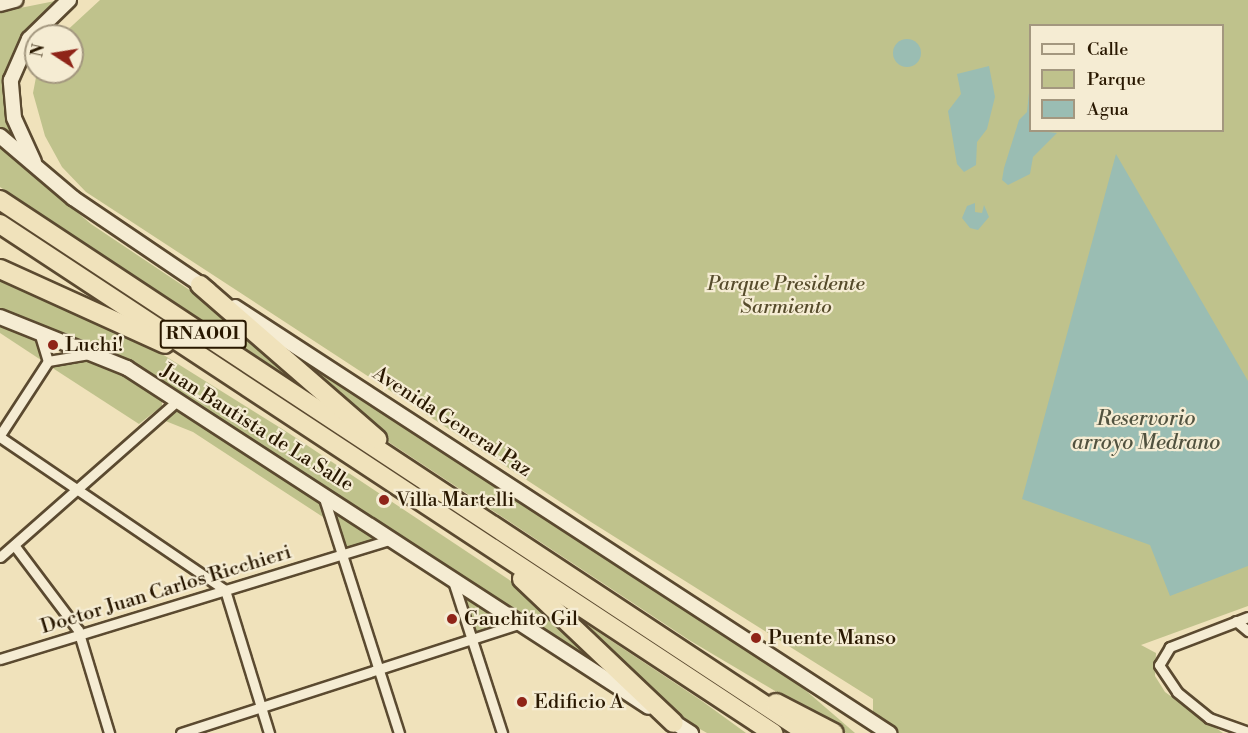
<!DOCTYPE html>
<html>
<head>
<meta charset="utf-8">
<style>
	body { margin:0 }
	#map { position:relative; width:1248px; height:733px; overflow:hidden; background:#f0e2bb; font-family:"Libre Bodoni",serif }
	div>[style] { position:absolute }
	.green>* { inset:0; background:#bfc28c }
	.water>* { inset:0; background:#9abdb3 }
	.round { border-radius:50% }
	.roads { filter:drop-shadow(2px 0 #5b4a30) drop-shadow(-2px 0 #5b4a30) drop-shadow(0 2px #5b4a30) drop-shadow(0 -2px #5b4a30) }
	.street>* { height:9px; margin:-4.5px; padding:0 4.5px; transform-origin:4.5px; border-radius:4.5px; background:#f5ecd3 }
	.secondary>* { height:14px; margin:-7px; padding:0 7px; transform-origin:7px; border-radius:7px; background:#f5ecd3 }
	.highway>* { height:18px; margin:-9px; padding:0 9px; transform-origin:9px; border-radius:9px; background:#f0e2bb }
	.dots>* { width:16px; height:16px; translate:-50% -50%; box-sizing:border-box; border:3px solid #f5ecd3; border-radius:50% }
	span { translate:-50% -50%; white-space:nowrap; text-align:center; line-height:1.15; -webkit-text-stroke:4.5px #f5ecd3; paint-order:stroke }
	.shield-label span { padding:2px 4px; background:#f5ecd3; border:2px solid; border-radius:4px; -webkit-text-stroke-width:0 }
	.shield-label { font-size:18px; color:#291801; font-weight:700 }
	.park-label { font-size:20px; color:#564b2b; font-style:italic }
	.poi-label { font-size:20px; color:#291801 }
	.left { translate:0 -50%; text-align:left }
	.street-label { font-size:20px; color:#291801 }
	.water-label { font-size:21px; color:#51523f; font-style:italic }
	.legend { position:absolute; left:1029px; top:24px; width:195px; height:108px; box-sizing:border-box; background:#f5ecd3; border:2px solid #a3977f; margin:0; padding:8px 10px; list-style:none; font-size:18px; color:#291801 }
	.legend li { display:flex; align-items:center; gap:12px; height:30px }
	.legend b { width:30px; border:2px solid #a3977f }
	.north { position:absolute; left:24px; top:24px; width:60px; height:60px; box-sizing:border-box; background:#f5ecd3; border:2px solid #a3977f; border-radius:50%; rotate:282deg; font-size:16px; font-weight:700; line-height:24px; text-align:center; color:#291801 }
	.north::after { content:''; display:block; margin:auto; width:21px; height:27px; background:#8f2418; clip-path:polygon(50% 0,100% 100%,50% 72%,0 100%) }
</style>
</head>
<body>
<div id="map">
	<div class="green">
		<i style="clip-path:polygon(60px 0,5px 92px,15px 144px,0 128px,0 12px)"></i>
		<i style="clip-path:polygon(evenodd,100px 0,1248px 0,1248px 606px,1141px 645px,1156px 653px,1155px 676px,1165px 692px,1223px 733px,898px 733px,873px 716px,873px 699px,591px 522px,86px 192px,62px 167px,45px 136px,33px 93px,37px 72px,72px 72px,72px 36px,61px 36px,100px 0,1030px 26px,1222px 26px,1222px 130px,1030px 130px,1030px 26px)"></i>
		<i style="clip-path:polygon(0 146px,91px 224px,203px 299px,307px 389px,0 187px)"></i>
		<i style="clip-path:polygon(0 275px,122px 329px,287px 432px,508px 579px,556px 616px,634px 691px,116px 356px,0 311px)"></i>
		<i style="clip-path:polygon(0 323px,34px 337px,41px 360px,0 333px)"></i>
		<i style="clip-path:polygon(279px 341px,789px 676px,855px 733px,846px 733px,689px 640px,390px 443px)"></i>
		<i style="clip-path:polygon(93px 360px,162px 396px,162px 406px,139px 424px,51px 367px)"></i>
		<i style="clip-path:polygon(179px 407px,321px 498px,326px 519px,193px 432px,163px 420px)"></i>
		<i style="clip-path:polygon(332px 508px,381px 541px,345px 551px)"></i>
		<i style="clip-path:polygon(466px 599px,504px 624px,505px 626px,477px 634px)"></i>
		<i style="clip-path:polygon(574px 616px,702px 701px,746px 733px,707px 733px,670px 712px)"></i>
	</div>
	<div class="water">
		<i class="round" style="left:893px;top:39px;width:28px;height:28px"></i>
		<i style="clip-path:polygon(989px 66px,995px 97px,987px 129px,977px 142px,976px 165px,964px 172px,957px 164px,948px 111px,961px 94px,957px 74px)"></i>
		<i style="clip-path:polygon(1030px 83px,1030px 130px,1057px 133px,1033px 157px,1030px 174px,1008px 185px,1002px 180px,1004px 168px,1019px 120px,1027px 112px)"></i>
		<i style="clip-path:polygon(1116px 154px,1248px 381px,1248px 566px,1170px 596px,1150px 545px,1022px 499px)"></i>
		<i style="clip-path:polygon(975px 203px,975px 212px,982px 213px,984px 205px,989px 217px,978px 230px,970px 228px,962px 218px,967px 206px)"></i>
	</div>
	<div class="roads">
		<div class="street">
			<i style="left:39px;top:332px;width:30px;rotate:73deg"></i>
			<i style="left:0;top:435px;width:88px;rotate:-57deg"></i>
			<i style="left:48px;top:361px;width:43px;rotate:-9.5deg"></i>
			<i style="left:0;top:437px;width:272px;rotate:34.2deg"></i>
			<i style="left:225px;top:590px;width:150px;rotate:72.9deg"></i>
			<i style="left:323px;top:495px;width:250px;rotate:72.3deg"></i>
			<i style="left:14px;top:545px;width:106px;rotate:53deg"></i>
			<i style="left:78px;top:630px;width:108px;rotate:73.2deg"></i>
			<i style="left:0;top:557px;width:237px;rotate:-41.4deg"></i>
			<i style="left:452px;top:578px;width:163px;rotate:72.1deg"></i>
			<i style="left:1248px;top:617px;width:84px;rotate:159deg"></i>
			<i style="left:1170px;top:647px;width:21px;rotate:121deg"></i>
			<i style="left:1159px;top:665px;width:32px;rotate:56deg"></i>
			<i style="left:1177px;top:692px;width:41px;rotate:39.1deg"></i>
			<i style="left:1209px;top:718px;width:41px;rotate:19.7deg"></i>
			<i style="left:1236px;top:621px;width:16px;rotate:40deg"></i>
			<i style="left:0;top:659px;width:411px;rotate:-17deg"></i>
			<i style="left:181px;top:733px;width:357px;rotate:-17.9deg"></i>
		</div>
		<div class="secondary">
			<i style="left:0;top:4px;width:16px;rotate:-15deg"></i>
			<i style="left:0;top:136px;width:96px;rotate:40.3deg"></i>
			<i style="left:73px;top:198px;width:164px;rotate:34.1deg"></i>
			<i style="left:34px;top:162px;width:48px;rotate:-114.4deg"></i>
			<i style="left:14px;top:118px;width:38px;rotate:-95deg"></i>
			<i style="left:11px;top:80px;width:45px;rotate:-66.3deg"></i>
			<i style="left:29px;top:39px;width:56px;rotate:-44.3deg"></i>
			<i style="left:235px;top:307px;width:781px;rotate:33.08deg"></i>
			<i style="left:0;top:317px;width:137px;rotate:21.9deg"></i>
			<i style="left:127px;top:368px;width:622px;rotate:33deg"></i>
			<i style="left:666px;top:717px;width:30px;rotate:33deg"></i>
		</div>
		<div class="highway">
			<i style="left:0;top:200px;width:967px;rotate:33.44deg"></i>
			<i style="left:0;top:224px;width:926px;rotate:33.36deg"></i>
			<i style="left:0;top:269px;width:181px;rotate:24.4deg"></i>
			<i style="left:200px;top:285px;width:235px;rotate:41deg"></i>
			<i style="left:522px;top:579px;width:209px;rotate:43.5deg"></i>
			<i style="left:776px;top:703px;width:65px;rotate:27.3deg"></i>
		</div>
	</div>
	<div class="dots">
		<i style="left:53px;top:345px;background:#8f2418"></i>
		<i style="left:384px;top:500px;background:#8f2418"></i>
		<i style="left:452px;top:619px;background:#8f2418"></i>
		<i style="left:756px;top:638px;background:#8f2418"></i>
		<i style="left:522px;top:702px;background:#8f2418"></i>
	</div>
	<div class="shield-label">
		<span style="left:203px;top:334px">RNA001</span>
	</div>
	<div class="park-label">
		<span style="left:786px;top:296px">Parque Presidente<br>Sarmiento</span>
	</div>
	<div class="poi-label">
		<span class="left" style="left:65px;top:345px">Luchi!</span>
		<span class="left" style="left:396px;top:500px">Villa Martelli</span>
		<span class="left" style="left:464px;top:619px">Gauchito Gil</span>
		<span class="left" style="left:768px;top:638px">Puente Manso</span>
		<span class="left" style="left:534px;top:702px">Edificio A</span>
	</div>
	<div class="street-label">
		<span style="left:452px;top:422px;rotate:33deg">Avenida General Paz</span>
		<span style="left:257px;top:428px;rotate:32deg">Juan Bautista de La Salle</span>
		<span style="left:166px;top:590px;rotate:-17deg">Doctor Juan Carlos Ricchieri</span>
	</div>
	<div class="water-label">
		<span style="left:1146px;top:431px">Reservorio<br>arroyo Medrano</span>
	</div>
	<ul class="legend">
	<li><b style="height:8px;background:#f5ecd3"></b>Calle</li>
	<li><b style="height:16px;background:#bfc28c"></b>Parque</li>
	<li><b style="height:16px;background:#9abdb3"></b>Agua</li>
	</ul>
	<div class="north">N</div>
</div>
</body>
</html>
